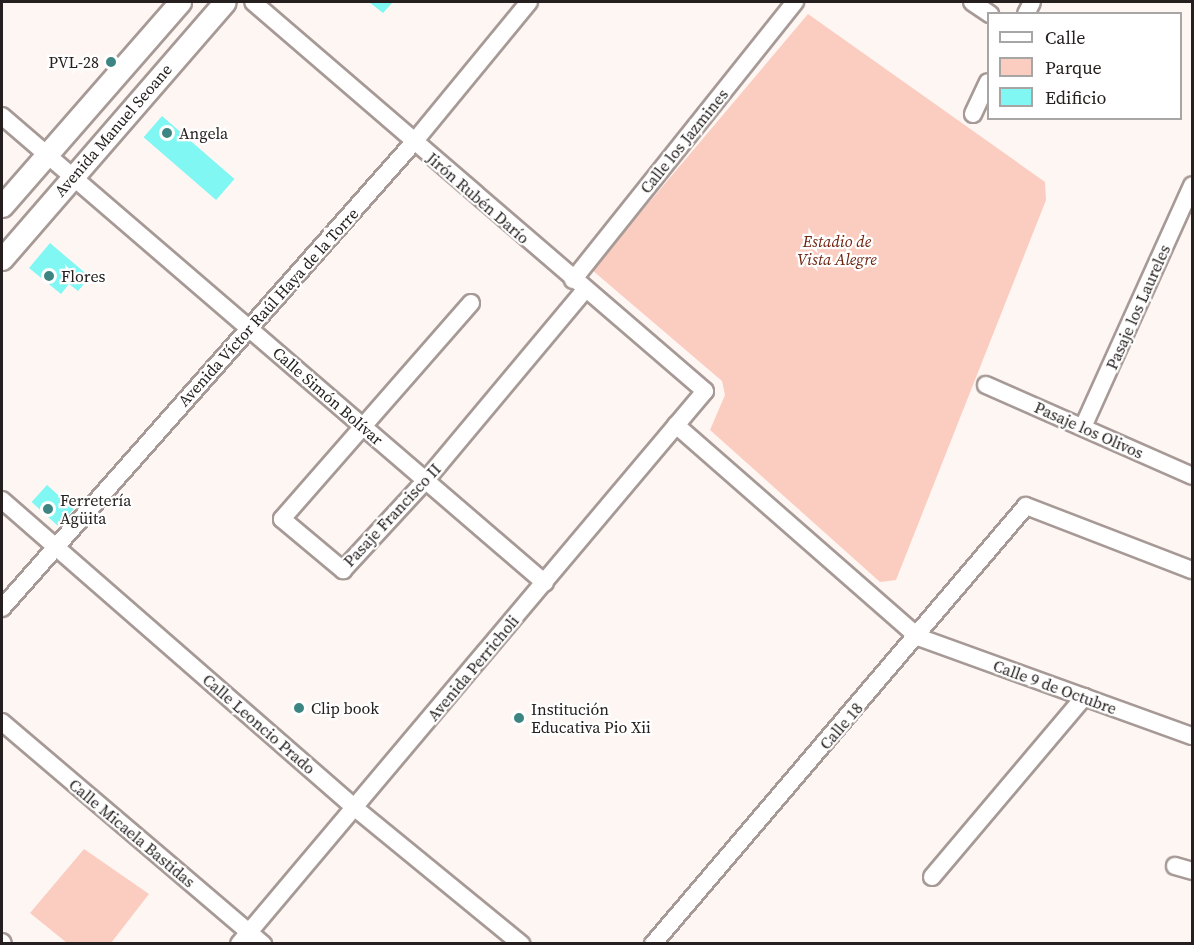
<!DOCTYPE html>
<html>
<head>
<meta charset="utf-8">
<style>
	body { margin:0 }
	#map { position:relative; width:1194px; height:945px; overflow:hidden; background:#fef6f3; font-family:"Source Serif 4",serif }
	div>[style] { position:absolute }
	.green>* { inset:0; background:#fbcdc0 }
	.building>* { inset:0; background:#80f7f2; transform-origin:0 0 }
	.roads { filter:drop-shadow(2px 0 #a79a96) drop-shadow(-2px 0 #a79a96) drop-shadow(0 2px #a79a96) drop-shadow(0 -2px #a79a96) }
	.minor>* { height:16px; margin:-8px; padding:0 8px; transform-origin:8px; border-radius:8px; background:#fff }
	.tertiary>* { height:21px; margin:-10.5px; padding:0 10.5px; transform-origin:10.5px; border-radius:10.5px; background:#fff }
	.dots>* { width:16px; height:16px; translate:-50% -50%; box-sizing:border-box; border:3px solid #fff; border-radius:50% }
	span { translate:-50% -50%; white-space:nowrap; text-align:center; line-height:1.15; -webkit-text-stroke:4.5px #fff; paint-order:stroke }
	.poi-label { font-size:16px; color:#25201f }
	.right { translate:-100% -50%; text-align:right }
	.left { translate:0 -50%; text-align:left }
	.street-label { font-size:16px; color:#25201f }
	.park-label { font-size:16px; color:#6e230d; font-style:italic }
	.frame { position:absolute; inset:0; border:3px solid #25201f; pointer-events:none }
	.legend { position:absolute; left:987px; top:12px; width:195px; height:108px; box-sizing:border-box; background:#fff; border:2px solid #a8a6a5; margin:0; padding:8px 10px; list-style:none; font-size:18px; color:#25201f }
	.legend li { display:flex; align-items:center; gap:12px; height:30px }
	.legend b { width:30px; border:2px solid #a8a6a5 }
</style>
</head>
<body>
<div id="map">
	<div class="green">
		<i style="clip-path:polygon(808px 14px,1045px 182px,1046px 200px,896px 580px,880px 582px,710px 430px,725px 395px,722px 381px,592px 270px)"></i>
		<i style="clip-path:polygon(84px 849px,149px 894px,111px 943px,67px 943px,30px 913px)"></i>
	</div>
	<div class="building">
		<i style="clip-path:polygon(369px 2px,393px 2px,383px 13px)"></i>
		<i style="left:162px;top:116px;width:96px;height:28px;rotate:41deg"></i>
		<i style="clip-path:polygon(50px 243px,90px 277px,78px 291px,69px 284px,61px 294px,29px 268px)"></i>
		<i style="left:47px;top:485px;width:36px;height:23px;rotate:42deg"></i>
	</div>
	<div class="roads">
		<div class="minor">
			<i style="left:972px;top:2px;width:22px;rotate:34deg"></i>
			<i style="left:1026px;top:14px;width:13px;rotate:-63deg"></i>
			<i style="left:973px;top:114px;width:35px;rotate:-65deg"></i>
			<i style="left:2px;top:116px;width:716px;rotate:40.7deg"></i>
			<i style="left:573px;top:280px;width:356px;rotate:-51.4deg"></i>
			<i style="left:471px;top:303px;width:287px;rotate:131.2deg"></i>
			<i style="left:282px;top:519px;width:80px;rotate:39.9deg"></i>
			<i style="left:343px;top:570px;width:122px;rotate:-47.3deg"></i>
			<i style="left:426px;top:480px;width:246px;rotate:-50.1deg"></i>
			<i style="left:986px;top:385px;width:225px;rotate:23.8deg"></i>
			<i style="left:676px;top:425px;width:322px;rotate:41.2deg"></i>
			<i style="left:918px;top:637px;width:291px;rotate:19.9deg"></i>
			<i style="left:1083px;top:427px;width:265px;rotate:-65.7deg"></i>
			<i style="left:2px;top:500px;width:468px;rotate:41.1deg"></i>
			<i style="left:355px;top:808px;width:215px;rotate:39.3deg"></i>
			<i style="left:2px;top:608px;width:622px;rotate:-48.52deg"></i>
			<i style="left:414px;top:142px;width:181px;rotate:-50.6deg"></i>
			<i style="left:2px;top:722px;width:343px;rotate:40.4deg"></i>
			<i style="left:1175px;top:866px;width:18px;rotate:16deg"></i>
			<i style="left:932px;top:877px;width:236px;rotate:-49.8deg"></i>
			<i style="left:2px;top:942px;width:2px;rotate:63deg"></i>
			<i style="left:239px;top:944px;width:723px;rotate:-49.88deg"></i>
			<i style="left:705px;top:391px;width:596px;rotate:-139.28deg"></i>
			<i style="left:653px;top:944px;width:575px;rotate:-49.58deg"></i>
			<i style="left:1026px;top:506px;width:178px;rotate:21.1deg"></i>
		</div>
		<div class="tertiary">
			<i style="left:2px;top:206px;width:271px;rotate:-48.9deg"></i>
			<i style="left:2px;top:259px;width:340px;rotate:-49.1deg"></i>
		</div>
	</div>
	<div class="dots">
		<i style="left:111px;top:62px;background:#3d8582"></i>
		<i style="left:167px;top:133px;background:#3d8582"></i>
		<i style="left:49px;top:276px;background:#3d8582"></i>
		<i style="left:48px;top:509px;background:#3d8582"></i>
		<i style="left:299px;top:708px;background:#3d8582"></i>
		<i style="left:519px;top:718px;background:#3d8582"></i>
	</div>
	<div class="poi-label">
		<span class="right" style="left:99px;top:62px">PVL-28</span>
		<span class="left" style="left:179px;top:133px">Angela</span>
		<span class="left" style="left:61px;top:276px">Flores</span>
		<span class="left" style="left:60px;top:509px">Ferretería<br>Agüita</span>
		<span class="left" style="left:311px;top:708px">Clip book</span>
		<span class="left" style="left:531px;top:718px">Institución<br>Educativa Pio Xii</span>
	</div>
	<div class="street-label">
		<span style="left:113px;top:130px;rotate:-49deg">Avenida Manuel Seoane</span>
		<span style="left:684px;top:141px;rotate:-51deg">Calle los Jazmines</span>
		<span style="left:478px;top:198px;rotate:41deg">Jirón Rubén Darío</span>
		<span style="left:268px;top:307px;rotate:-48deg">Avenida Víctor Raúl Haya de la Torre</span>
		<span style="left:1138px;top:307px;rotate:-66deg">Pasaje los Laureles</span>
		<span style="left:328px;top:396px;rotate:41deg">Calle Simón Bolívar</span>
		<span style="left:1089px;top:430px;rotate:24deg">Pasaje los Olivos</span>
		<span style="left:392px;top:515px;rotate:-47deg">Pasaje Francisco II</span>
		<span style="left:473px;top:668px;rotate:-50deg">Avenida Perricholi</span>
		<span style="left:1055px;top:687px;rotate:20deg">Calle 9 de Octubre</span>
		<span style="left:259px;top:724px;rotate:41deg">Calle Leoncio Prado</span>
		<span style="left:841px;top:726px;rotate:-49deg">Calle 18</span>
		<span style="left:132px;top:833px;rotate:40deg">Calle Micaela Bastidas</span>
	</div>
	<div class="park-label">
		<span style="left:837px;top:250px">Estadio de<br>Vista Alegre</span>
	</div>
	<div class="frame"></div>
	<ul class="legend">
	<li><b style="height:8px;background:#fff"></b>Calle</li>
	<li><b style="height:16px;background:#fbcdc0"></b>Parque</li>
	<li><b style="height:16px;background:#80f7f2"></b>Edificio</li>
	</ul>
</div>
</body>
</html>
